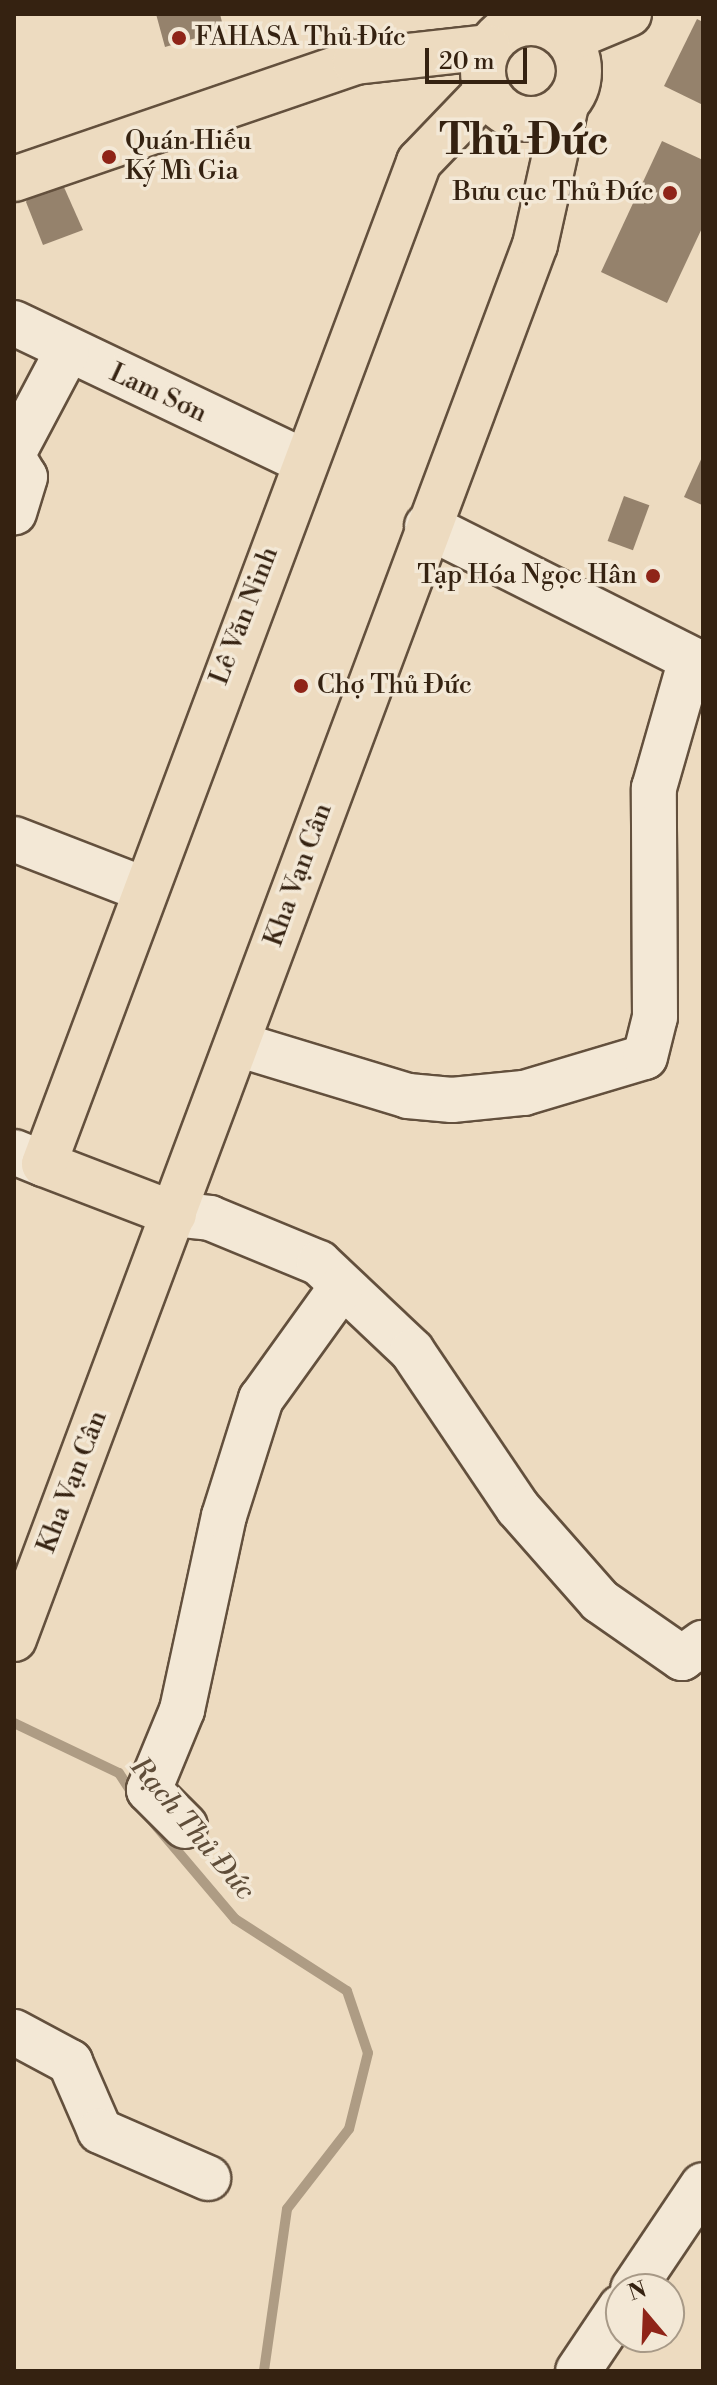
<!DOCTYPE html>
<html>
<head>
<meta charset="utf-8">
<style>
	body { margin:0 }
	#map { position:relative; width:717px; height:2385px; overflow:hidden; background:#eddbc0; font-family:"Libre Bodoni",serif }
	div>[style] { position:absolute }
	.stream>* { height:10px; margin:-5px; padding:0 5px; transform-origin:5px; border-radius:5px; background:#ae9c84 }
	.building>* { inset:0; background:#95826c; transform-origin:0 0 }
	.roads { filter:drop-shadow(2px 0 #63503d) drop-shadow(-2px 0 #63503d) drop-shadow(0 2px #63503d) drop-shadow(0 -2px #63503d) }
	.minor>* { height:44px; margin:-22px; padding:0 22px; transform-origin:22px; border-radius:22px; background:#f3e8d6 }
	.major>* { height:44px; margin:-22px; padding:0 22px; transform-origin:22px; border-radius:22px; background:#eddbc0 }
	.major>.ring { margin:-22px; padding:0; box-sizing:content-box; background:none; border:44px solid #eddbc0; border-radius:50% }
	.dots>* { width:22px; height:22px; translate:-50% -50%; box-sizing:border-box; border:4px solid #f3e8d6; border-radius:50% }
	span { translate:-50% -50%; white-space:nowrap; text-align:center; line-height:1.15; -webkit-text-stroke:7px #f3e8d6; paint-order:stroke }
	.poi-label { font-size:26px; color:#352211 }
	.left { translate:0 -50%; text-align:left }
	.right { translate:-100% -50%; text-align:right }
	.street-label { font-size:26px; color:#352211 }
	.water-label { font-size:28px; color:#5f4d39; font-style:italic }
	.town-label { font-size:42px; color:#352211; font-weight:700 }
	.frame { position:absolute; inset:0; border:16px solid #352211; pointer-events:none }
	.north { position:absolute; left:605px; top:2273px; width:80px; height:80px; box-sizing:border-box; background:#f3e8d6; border:2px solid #a79987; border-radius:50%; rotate:341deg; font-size:22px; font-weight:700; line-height:32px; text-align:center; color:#352211 }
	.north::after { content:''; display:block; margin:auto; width:28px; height:36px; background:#8f2418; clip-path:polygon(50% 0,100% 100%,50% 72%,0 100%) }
	.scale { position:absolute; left:425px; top:48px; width:102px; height:36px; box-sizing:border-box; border:4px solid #352211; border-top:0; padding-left:10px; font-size:24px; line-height:28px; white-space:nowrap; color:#352211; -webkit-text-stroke:6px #f3e8d6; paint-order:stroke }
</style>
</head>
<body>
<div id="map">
	<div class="stream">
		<i style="left:14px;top:1723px;width:116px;rotate:25.5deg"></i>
		<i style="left:119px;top:1773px;width:30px;rotate:57deg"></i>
		<i style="left:146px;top:1814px;width:138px;rotate:49.7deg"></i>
		<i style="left:235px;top:1919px;width:133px;rotate:32.7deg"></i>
		<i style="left:347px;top:1991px;width:65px;rotate:71.3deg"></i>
		<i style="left:368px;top:2053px;width:78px;rotate:104deg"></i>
		<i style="left:349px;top:2129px;width:101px;rotate:127.8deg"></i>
		<i style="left:287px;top:2209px;width:164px;rotate:98.1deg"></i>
	</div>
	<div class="building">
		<i style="clip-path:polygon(156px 14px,220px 14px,224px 30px,165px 47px)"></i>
		<i style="clip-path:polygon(697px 19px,703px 22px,703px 105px,664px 86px)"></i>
		<i style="clip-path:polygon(662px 141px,703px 160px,703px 226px,667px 303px,601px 272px)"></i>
		<i style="clip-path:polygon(37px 179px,63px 185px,83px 230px,43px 245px,26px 202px)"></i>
		<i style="clip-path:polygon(703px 455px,703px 503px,702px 505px,684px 497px)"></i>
		<i style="left:624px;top:496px;width:27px;height:48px;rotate:20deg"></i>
	</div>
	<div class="roads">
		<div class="minor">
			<i style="left:14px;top:323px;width:320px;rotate:25.5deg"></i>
			<i style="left:14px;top:452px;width:113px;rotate:-62.1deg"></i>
			<i style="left:14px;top:459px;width:21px;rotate:59deg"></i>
			<i style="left:25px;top:477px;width:37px;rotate:107deg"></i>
			<i style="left:427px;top:526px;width:309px;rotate:26.7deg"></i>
			<i style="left:14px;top:839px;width:138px;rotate:21.2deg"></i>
			<i style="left:237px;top:1044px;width:179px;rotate:16.9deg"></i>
			<i style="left:408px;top:1096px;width:44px;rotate:5.2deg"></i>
			<i style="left:452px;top:1100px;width:72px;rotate:-5.6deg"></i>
			<i style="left:524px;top:1093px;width:126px;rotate:-16.6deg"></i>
			<i style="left:645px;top:1057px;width:41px;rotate:-76deg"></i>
			<i style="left:655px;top:1017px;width:229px;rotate:-90.3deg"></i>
			<i style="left:654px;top:788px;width:134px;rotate:-74deg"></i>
			<i style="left:14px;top:1152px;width:32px;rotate:22deg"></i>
			<i style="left:174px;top:1214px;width:36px;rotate:6deg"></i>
			<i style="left:210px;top:1218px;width:118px;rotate:22.4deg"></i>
			<i style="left:319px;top:1263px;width:128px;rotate:43.4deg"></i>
			<i style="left:412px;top:1351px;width:189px;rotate:56deg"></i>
			<i style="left:518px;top:1508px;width:124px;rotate:48.6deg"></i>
			<i style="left:600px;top:1601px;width:100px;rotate:34.8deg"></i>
			<i style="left:682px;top:1658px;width:26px;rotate:-36deg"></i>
			<i style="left:185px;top:1826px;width:51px;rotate:-135deg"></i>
			<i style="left:149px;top:1790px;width:87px;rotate:-67.6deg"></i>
			<i style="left:182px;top:1710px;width:198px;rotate:-77.8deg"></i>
			<i style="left:224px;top:1516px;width:123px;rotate:-72.5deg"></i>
			<i style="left:261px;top:1399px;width:135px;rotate:-54.3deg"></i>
			<i style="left:14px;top:2032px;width:64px;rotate:28.2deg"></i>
			<i style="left:70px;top:2062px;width:75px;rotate:66.5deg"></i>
			<i style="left:100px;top:2131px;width:118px;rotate:23.5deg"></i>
			<i style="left:633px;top:2289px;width:125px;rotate:-56.1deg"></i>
			<i style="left:578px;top:2371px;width:77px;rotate:-56.1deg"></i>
		</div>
		<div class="major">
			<i class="ring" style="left:483px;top:23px;width:52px;height:52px"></i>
			<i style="left:569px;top:39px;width:65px;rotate:-22.6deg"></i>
			<i style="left:14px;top:179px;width:361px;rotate:-18.9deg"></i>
			<i style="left:355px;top:62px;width:134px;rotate:-6.4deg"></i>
			<i style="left:174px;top:1214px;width:139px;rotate:-159deg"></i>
			<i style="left:44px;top:1164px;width:1070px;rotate:-69.48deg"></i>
			<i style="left:419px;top:162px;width:98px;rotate:-46.2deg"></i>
			<i style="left:14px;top:1639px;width:1488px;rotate:-69.51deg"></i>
			<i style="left:535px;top:245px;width:143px;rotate:-77.5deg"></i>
		</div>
	</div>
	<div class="dots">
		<i style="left:179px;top:38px;background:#8f2418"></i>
		<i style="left:109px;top:157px;background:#8f2418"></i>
		<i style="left:670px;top:193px;background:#8f2418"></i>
		<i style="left:653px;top:576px;background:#8f2418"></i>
		<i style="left:301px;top:686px;background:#8f2418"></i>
	</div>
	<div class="poi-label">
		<span class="left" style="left:195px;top:38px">FAHASA Thủ Đức</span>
		<span class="left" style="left:125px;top:157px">Quán Hiếu<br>Ký Mì Gia</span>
		<span class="right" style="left:654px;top:193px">Bưu cục Thủ Đức</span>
		<span class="right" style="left:637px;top:576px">Tạp Hóa Ngọc Hân</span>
		<span class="left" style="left:317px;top:686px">Chợ Thủ Đức</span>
	</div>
	<div class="street-label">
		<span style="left:158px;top:394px;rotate:25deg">Lam Sơn</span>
		<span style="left:245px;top:616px;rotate:-69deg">Lê Văn Ninh</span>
		<span style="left:299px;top:875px;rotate:-70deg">Kha Vạn Cân</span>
		<span style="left:73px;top:1482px;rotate:-69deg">Kha Vạn Cân</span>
	</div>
	<div class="water-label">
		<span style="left:192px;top:1829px;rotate:50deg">Rạch Thủ Đức</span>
	</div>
	<div class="town-label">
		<span style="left:524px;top:142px">Thủ Đức</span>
	</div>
	<div class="frame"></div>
	<div class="north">N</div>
	<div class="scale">20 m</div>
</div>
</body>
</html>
